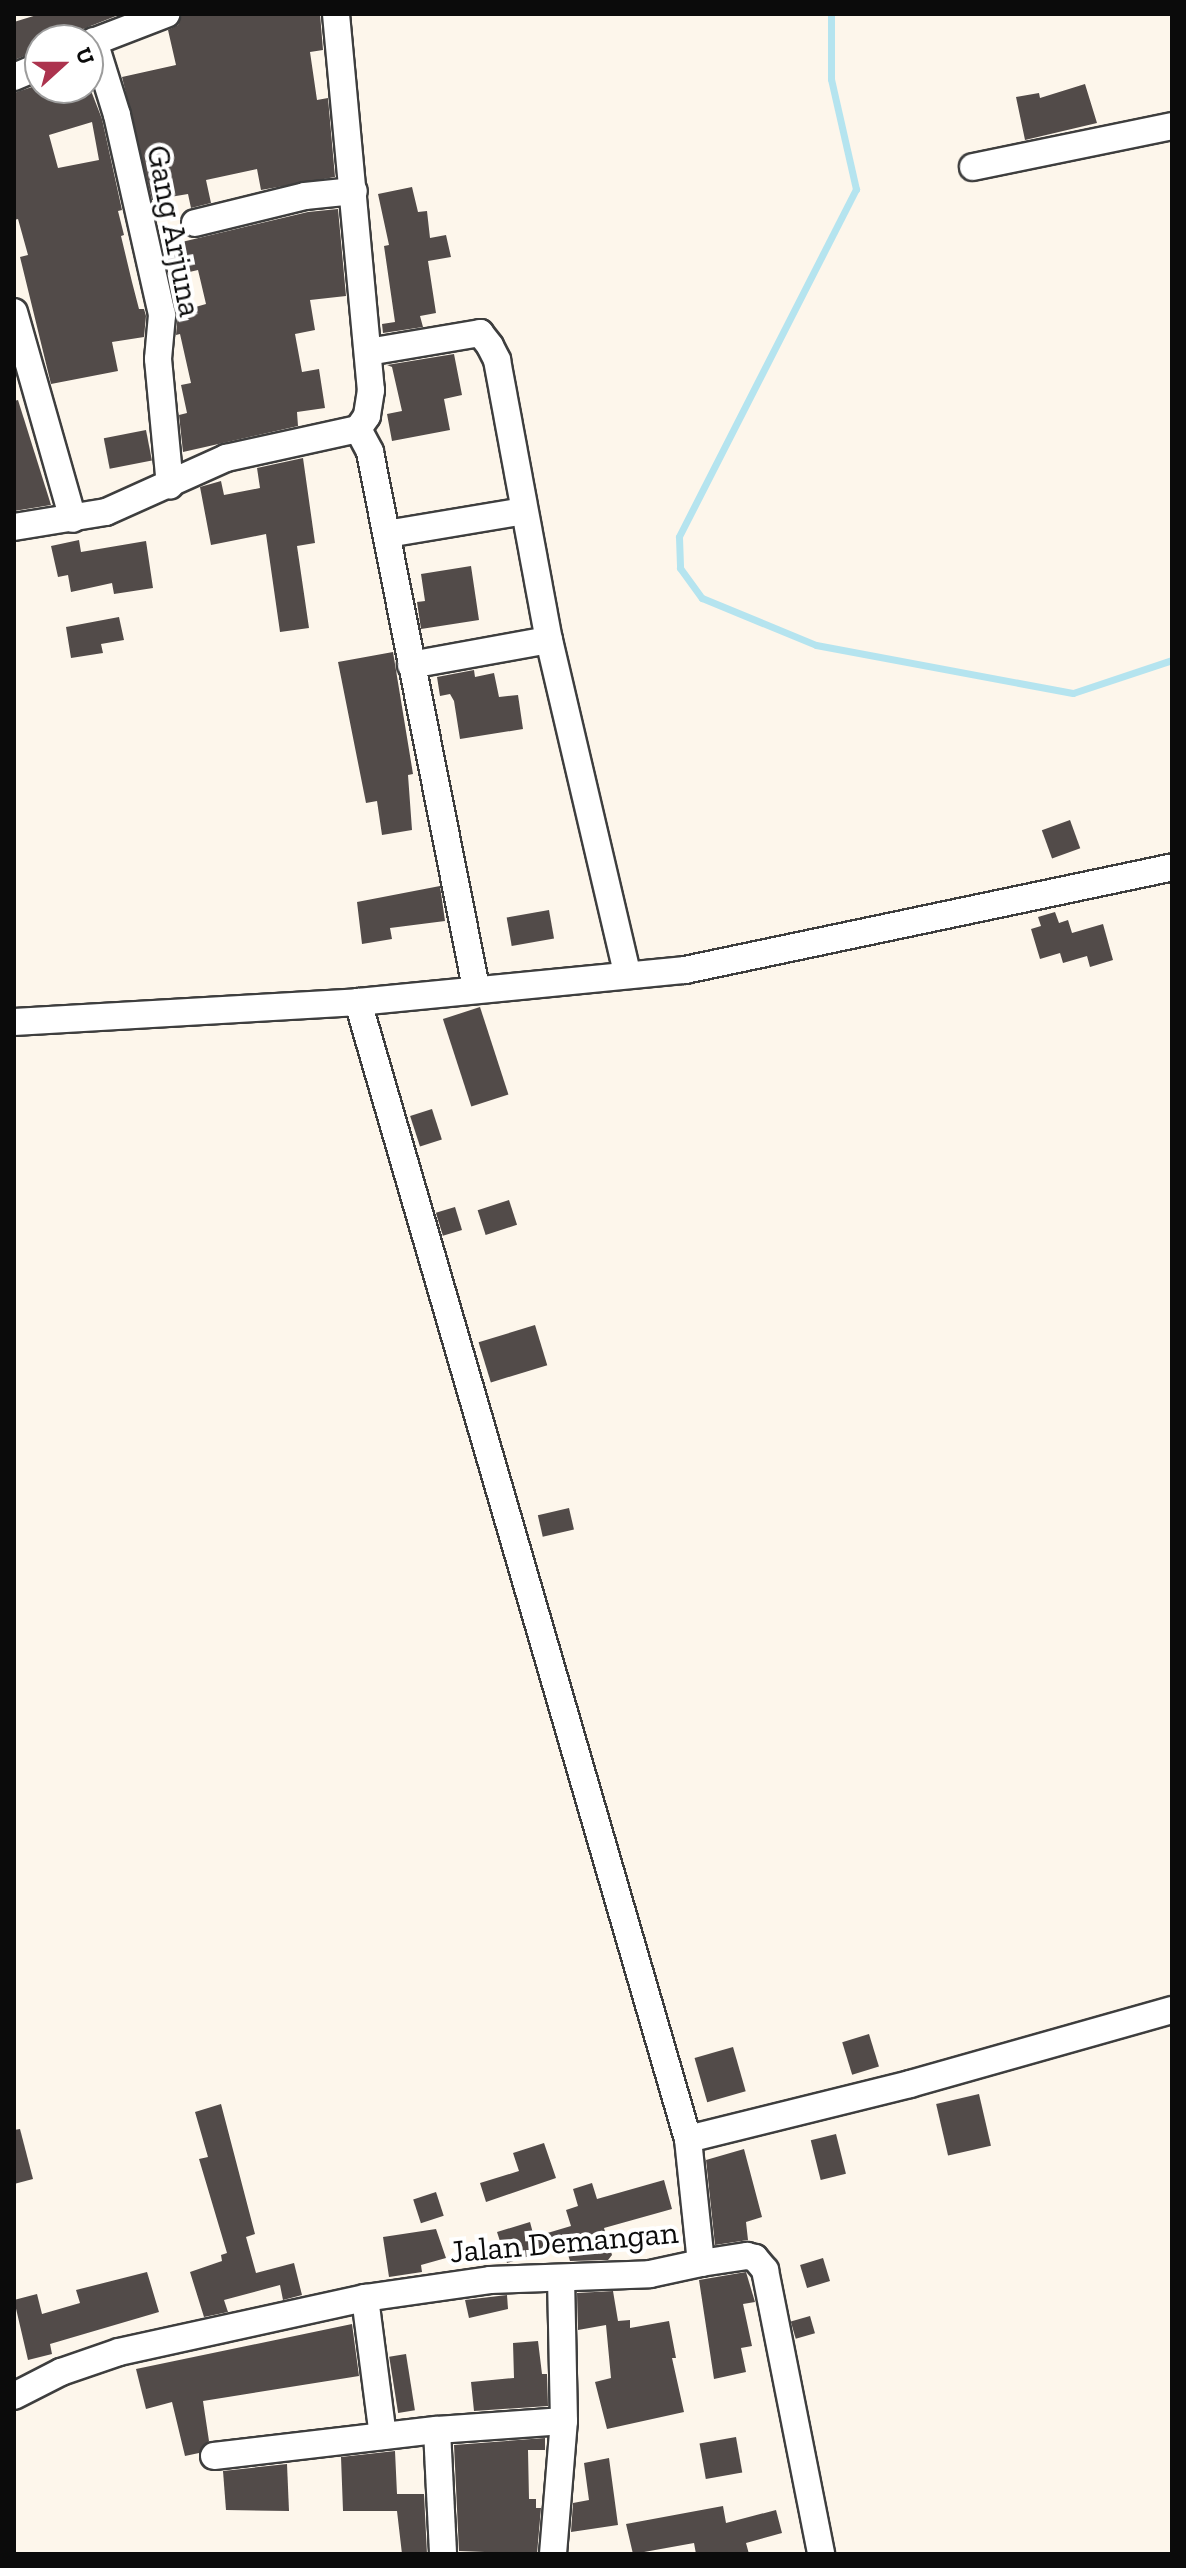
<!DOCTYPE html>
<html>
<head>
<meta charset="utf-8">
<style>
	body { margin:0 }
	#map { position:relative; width:1186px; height:2568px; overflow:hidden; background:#fdf6eb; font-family:"Zilla Slab",serif }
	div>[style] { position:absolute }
	.stream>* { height:7px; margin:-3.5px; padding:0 3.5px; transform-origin:3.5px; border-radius:3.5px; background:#b5e4ef }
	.building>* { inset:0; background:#524b49; transform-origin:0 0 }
	.roads { filter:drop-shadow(2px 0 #3e3e3e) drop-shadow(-2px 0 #3e3e3e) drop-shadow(0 2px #3e3e3e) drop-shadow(0 -2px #3e3e3e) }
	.minor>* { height:26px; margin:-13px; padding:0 13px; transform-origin:13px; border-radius:13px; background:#fff }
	span { translate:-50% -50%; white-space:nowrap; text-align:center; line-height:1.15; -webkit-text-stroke:8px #fff; paint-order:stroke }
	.street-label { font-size:32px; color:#0b0b0b }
	.frame { position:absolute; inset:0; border:16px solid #0b0b0b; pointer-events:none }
	.north { position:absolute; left:24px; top:24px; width:80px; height:80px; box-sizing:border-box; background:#fff; border:2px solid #9d9d9d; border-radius:50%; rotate:69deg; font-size:22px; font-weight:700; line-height:32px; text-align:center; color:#0b0b0b }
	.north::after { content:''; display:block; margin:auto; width:28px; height:36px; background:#ac334e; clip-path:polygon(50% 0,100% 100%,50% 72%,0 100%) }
</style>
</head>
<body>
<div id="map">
	<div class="stream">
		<i style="left:831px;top:14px;width:65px;rotate:90deg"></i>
		<i style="left:831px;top:79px;width:113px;rotate:77.2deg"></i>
		<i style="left:856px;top:189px;width:390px;rotate:117deg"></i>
		<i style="left:679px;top:537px;width:31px;rotate:88deg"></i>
		<i style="left:680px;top:568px;width:37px;rotate:54deg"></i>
		<i style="left:702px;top:598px;width:123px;rotate:22.4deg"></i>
		<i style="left:816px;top:645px;width:261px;rotate:10.6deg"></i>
		<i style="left:1073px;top:693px;width:104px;rotate:-18.4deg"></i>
	</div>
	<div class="building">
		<i style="clip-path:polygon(40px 14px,121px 14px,55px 40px,40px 40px,40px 50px,14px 60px,14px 22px)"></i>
		<i style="clip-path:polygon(182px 14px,320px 14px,323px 50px,310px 52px,317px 100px,328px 98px,335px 177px,261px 190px,257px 169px,206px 180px,211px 203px,191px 208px,188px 194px,152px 200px,122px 77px,176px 65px,168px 30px,178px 25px)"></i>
		<i style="clip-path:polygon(evenodd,88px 83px,102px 119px,122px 210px,118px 211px,124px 235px,121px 236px,132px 282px,139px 309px,144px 309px,146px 316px,144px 337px,112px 342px,118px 371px,51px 384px,20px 257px,28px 255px,18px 219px,14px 220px,14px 93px,32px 87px,88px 88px,88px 83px,92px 122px,99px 160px,58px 168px,49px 135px,92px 122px)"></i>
		<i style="clip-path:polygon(1085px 84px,1097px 123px,1025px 140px,1016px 97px,1039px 93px,1040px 98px)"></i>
		<i style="clip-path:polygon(412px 187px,418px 212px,427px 211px,430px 238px,446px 235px,451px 257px,428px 261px,436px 313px,420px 316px,423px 327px,383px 333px,382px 324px,395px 322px,384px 246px,389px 245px,378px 194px)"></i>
		<i style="clip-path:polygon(338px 209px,346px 296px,310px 300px,315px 330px,295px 334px,302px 372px,319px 369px,325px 408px,297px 412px,298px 426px,183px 452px,179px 415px,187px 413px,181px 385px,191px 383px,180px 334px,176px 335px,178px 312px,206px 304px,198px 270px,172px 276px,165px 246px,308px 212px)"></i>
		<i style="clip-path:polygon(454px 354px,462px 395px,444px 399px,450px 430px,392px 441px,387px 414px,402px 411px,392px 367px,387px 365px)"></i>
		<i style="clip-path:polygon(18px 400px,51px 505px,14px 511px,14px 401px)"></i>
		<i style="left:146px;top:430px;width:31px;height:43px;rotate:79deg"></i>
		<i style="clip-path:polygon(303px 458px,315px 543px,297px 546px,309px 628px,280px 632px,266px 534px,211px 545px,200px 487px,221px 481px,224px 495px,260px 488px,257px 468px)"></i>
		<i style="clip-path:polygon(79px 540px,81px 552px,146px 541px,153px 588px,114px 594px,112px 583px,71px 592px,68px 575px,58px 577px,51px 546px)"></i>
		<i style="clip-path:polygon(471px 566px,479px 620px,421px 629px,417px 602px,425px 601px,421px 574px)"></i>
		<i style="clip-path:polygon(119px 617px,124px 640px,101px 644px,103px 653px,71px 658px,66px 627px)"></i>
		<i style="clip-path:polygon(393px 652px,413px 774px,408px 775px,412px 830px,382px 835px,377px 801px,366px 803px,338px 662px)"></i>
		<i style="clip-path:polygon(474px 670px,475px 677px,494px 673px,499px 697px,518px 695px,523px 729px,460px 739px,454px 701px,450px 694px,440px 696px,437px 677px)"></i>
		<i style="left:1070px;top:820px;width:30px;height:30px;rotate:70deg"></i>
		<i style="clip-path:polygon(440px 886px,445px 921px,390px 928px,392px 939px,362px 944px,357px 902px)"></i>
		<i style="left:549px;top:910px;width:29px;height:43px;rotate:80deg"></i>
		<i style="clip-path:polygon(1055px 912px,1059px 923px,1068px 920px,1072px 933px,1103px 924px,1113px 960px,1090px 967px,1087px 956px,1063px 963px,1060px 953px,1040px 959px,1031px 929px,1041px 926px,1038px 917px)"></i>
		<i style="left:480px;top:1007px;width:92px;height:39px;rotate:72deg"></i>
		<i style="left:432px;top:1109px;width:32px;height:23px;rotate:72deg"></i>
		<i style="left:509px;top:1200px;width:26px;height:33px;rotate:72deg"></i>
		<i style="left:455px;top:1207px;width:24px;height:20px;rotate:73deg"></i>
		<i style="left:535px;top:1325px;width:42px;height:59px;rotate:73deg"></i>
		<i style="left:569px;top:1508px;width:22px;height:32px;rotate:77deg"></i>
		<i style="left:869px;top:2034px;width:34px;height:28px;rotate:73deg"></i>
		<i style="left:733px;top:2047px;width:46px;height:40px;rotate:74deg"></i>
		<i style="left:979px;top:2094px;width:53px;height:44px;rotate:77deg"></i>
		<i style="clip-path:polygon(221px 2104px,255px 2234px,246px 2237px,256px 2273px,294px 2263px,302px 2295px,283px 2300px,280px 2285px,224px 2300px,228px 2312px,204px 2317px,190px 2272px,222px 2261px,221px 2255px,227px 2253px,199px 2159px,208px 2157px,195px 2112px)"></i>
		<i style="clip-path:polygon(20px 2129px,33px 2179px,14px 2184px,14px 2130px)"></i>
		<i style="left:836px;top:2134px;width:41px;height:26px;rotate:76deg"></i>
		<i style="clip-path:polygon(544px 2143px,556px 2178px,486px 2202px,480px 2183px,519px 2171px,513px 2153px)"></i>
		<i style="clip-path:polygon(744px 2149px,762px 2217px,746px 2222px,748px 2240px,715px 2245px,706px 2160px)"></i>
		<i style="clip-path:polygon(664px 2180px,672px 2209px,604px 2228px,612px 2255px,608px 2260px,570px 2261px,565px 2245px,507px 2263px,497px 2232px,530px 2222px,534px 2237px,571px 2226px,566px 2210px,578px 2206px,573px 2189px,592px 2183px,597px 2199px)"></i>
		<i style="left:436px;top:2192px;width:25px;height:24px;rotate:72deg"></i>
		<i style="clip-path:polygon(436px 2229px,446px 2258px,421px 2265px,422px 2272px,389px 2277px,383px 2237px)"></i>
		<i style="left:823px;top:2258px;width:24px;height:24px;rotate:73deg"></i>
		<i style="clip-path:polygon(147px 2272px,159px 2312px,50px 2344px,52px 2354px,28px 2360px,14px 2300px,37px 2294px,42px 2314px,80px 2303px,76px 2290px)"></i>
		<i style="clip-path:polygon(746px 2272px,755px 2302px,743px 2304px,752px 2346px,741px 2348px,746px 2372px,714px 2379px,699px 2280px)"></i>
		<i style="clip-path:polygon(613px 2291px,618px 2321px,630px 2320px,630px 2328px,669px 2321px,676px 2358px,672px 2358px,684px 2412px,607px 2429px,595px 2382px,611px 2378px,606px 2325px,578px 2330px,577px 2293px)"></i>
		<i style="clip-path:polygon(507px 2295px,508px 2309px,469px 2318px,465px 2300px)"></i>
		<i style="left:810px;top:2316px;width:18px;height:20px;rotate:74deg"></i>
		<i style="clip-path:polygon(352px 2324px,359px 2376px,203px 2401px,209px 2441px,199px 2453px,185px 2456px,172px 2402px,146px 2409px,136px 2369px)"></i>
		<i style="clip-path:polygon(538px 2341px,542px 2374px,547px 2374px,548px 2406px,474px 2411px,471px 2382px,514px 2378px,513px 2343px)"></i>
		<i style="left:406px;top:2354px;width:57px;height:17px;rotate:81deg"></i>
		<i style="left:736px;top:2437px;width:36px;height:37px;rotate:80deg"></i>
		<i style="clip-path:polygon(545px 2438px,545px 2450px,528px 2450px,529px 2499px,536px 2499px,536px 2508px,541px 2508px,537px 2554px,459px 2551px,454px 2445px)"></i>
		<i style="clip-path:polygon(395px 2451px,397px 2494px,424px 2494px,427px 2554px,402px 2554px,397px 2511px,343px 2511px,341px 2457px)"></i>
		<i style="clip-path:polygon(609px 2458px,618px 2525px,571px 2532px,573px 2503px,589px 2500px,584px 2463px)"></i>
		<i style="clip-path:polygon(287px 2464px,289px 2511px,226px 2510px,223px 2471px)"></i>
		<i style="clip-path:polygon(723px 2506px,726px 2523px,776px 2510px,782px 2533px,746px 2543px,749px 2554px,696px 2554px,694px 2543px,633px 2554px,626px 2524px)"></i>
	</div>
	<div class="roads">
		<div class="minor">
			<i style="left:336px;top:14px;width:378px;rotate:84.7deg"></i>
			<i style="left:371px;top:390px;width:26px;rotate:99deg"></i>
			<i style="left:367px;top:416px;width:16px;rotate:125deg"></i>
			<i style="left:358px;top:429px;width:26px;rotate:62deg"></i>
			<i style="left:370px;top:452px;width:546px;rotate:78.81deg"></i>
			<i style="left:94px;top:41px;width:77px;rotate:72.7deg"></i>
			<i style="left:117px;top:115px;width:205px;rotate:77.3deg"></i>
			<i style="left:162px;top:315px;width:44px;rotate:95.2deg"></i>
			<i style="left:158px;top:359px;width:127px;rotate:84.6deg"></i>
			<i style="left:88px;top:44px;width:84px;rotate:-21deg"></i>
			<i style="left:14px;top:77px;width:28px;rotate:-23deg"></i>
			<i style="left:973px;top:167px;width:203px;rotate:-11.6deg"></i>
			<i style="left:195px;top:223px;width:113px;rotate:-13.8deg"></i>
			<i style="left:305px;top:196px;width:49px;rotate:-5.8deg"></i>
			<i style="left:14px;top:312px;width:215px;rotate:74.1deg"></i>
			<i style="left:368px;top:352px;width:114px;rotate:-9.6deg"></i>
			<i style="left:480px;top:333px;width:16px;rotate:52deg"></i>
			<i style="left:490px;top:346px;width:16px;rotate:63deg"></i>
			<i style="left:497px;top:360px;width:285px;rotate:79.5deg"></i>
			<i style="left:14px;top:527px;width:93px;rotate:-9.3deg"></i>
			<i style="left:106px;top:512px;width:132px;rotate:-24.2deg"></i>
			<i style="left:226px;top:458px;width:135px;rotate:-12.4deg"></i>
			<i style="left:387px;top:534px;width:139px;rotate:-9.5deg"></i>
			<i style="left:411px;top:665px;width:140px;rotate:-10.3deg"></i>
			<i style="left:549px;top:640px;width:342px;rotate:76.8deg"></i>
			<i style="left:358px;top:1002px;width:1184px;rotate:73.82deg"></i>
			<i style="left:14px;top:1022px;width:345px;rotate:-3.3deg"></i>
			<i style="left:358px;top:1002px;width:329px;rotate:-5.6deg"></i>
			<i style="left:685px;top:970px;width:498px;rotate:-11.9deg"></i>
			<i style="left:701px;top:2263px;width:47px;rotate:-8.7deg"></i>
			<i style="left:747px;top:2256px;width:8px;rotate:14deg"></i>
			<i style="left:755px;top:2258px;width:16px;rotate:50deg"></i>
			<i style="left:765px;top:2270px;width:289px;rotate:78.8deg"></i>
			<i style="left:365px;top:2298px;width:139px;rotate:82.6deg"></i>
			<i style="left:14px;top:2396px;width:53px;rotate:-27.1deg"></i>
			<i style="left:61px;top:2372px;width:61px;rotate:-19deg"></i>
			<i style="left:119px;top:2352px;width:252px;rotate:-12.4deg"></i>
			<i style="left:365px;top:2298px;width:126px;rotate:-8.2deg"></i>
			<i style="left:490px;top:2280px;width:160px;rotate:-2.1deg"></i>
			<i style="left:650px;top:2274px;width:52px;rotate:-12.2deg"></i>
			<i style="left:701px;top:2263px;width:125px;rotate:-96deg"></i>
			<i style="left:688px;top:2139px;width:229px;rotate:-13.9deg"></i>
			<i style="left:910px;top:2084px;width:272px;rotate:-15.8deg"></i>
			<i style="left:437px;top:2430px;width:124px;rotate:87.2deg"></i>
			<i style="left:214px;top:2456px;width:225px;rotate:-6.7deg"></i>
			<i style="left:437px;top:2430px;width:127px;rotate:-4.1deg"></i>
			<i style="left:553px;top:2554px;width:133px;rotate:-85.3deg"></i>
			<i style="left:564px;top:2421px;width:143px;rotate:-91.2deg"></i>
		</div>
	</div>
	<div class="street-label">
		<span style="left:174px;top:231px;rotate:79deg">Gang Arjuna</span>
		<span style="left:564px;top:2242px;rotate:-5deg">Jalan Demangan</span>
	</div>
	<div class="frame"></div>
	<div class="north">U</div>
</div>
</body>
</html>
